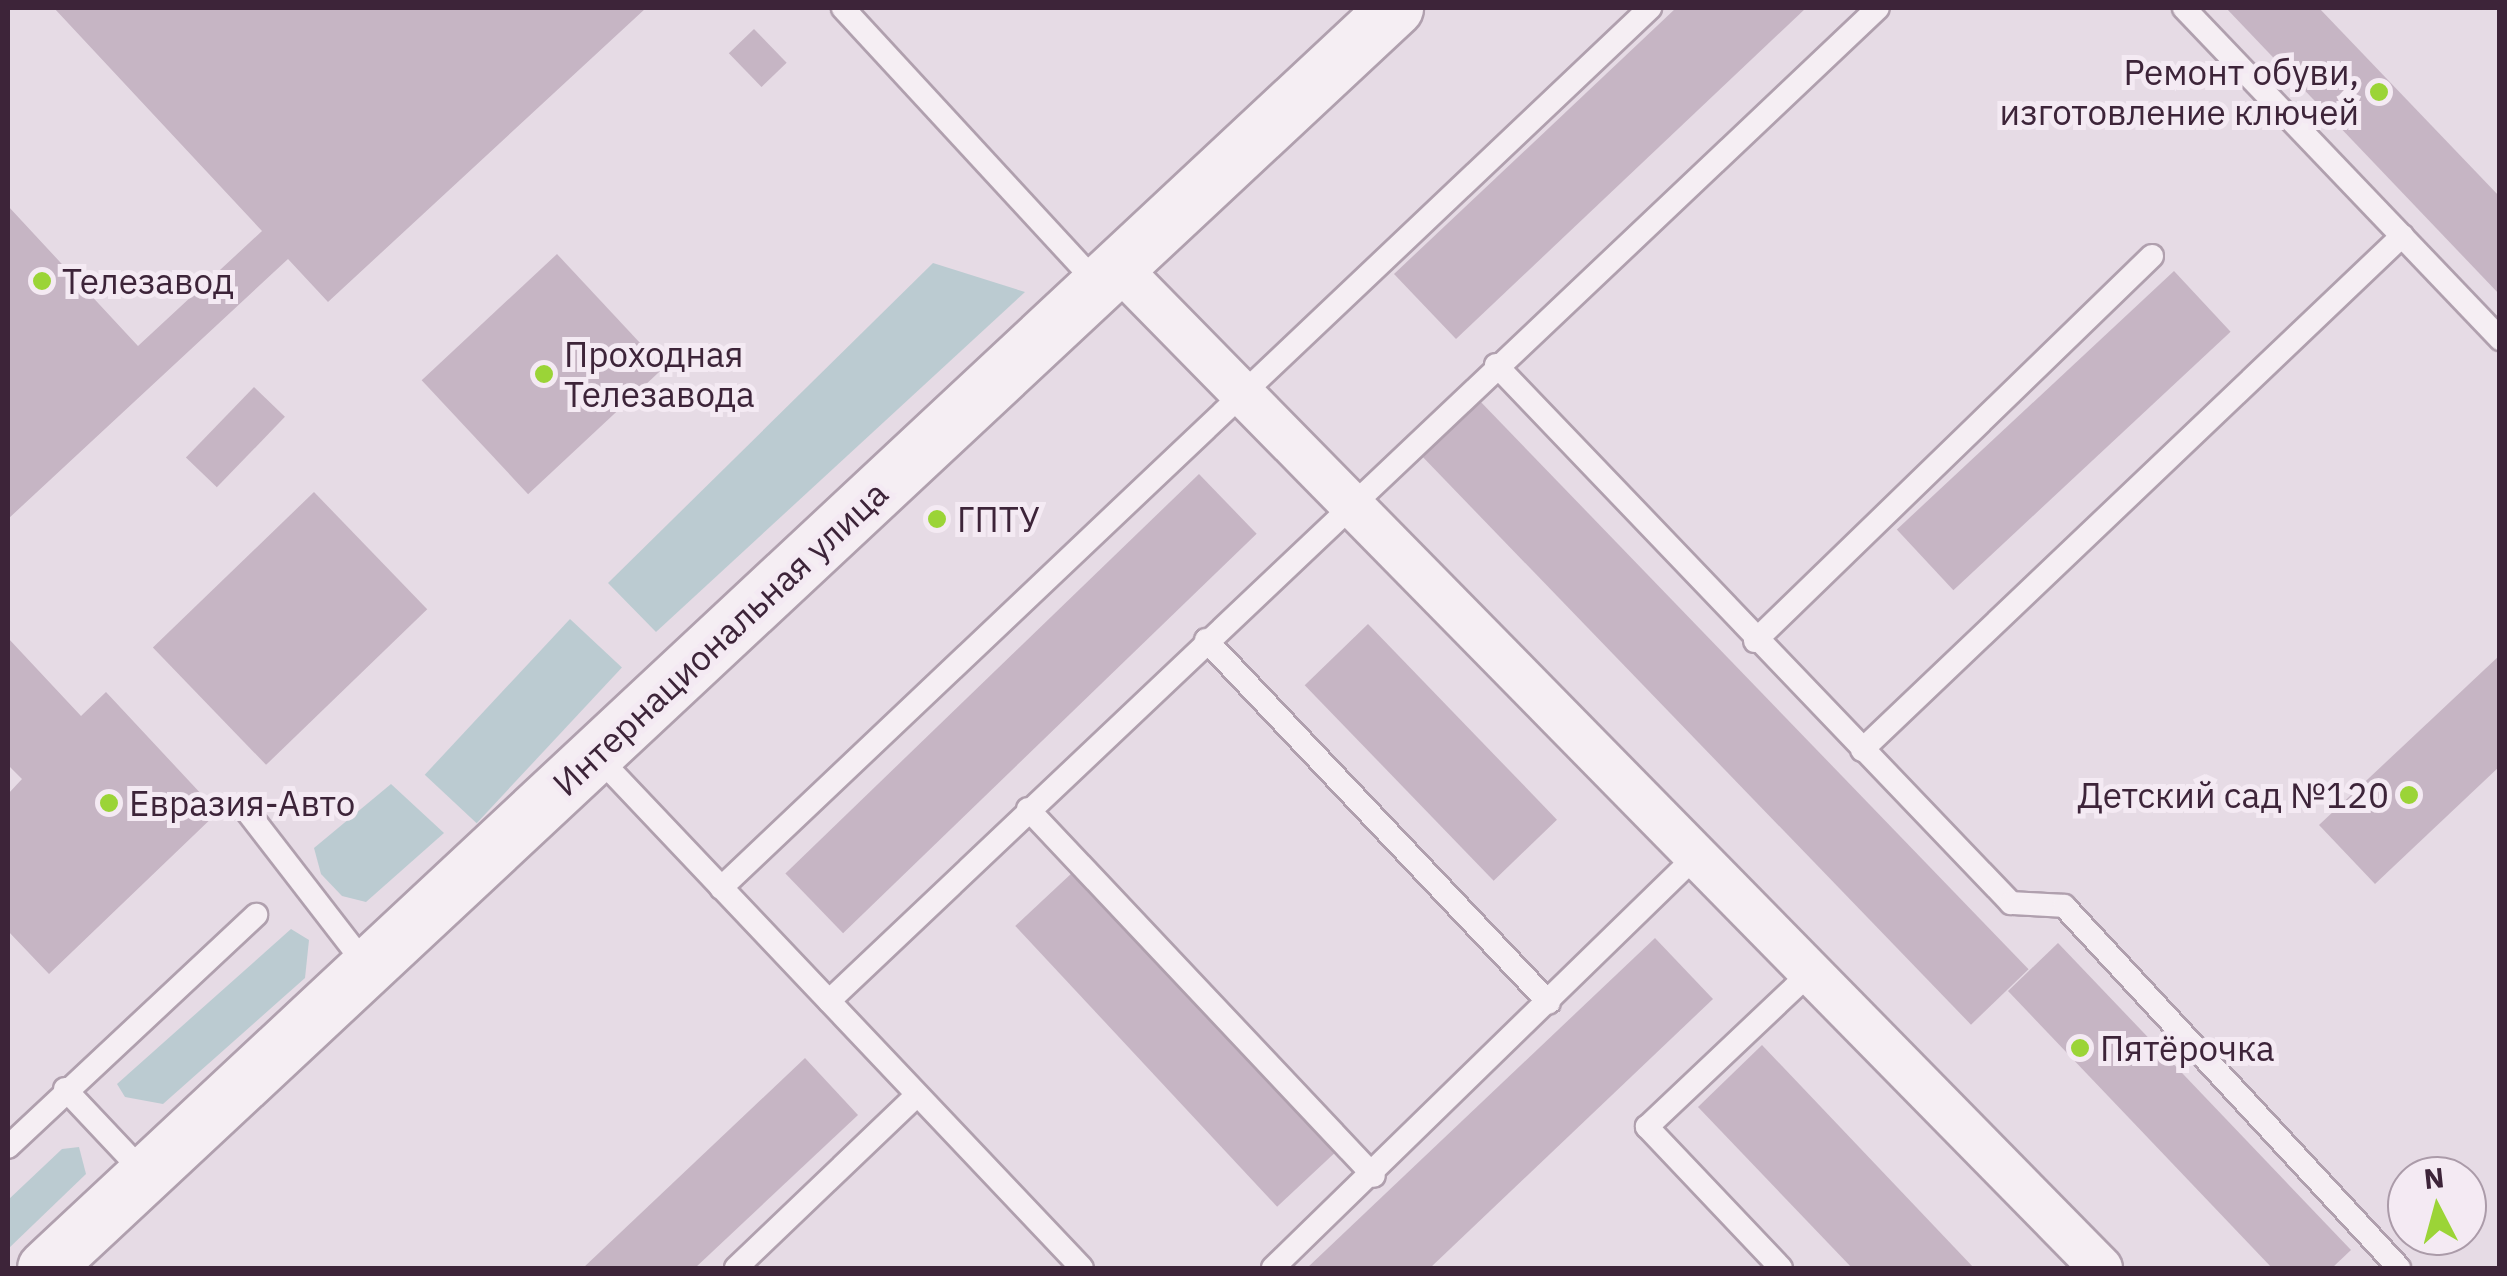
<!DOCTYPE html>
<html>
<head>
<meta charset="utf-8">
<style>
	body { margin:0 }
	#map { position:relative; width:2507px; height:1276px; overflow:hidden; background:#e6dbe5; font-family:"IBM Plex Sans",sans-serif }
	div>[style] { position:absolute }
	.green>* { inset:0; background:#bbcbd1; transform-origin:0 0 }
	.building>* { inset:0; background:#c6b5c4; transform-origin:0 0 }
	.roads { filter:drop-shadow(2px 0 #b0a0ae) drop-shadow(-2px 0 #b0a0ae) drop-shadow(0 2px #b0a0ae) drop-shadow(0 -2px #b0a0ae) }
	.service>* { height:22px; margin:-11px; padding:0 11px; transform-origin:11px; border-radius:11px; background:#f5eef3 }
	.minor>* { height:42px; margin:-21px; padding:0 21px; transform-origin:21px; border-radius:21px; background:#f5eef3 }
	.tertiary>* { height:55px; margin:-27.5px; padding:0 27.5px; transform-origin:27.5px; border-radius:27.5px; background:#f5eef3 }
	.dots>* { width:28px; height:28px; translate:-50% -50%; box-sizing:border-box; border:5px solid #f4eaf3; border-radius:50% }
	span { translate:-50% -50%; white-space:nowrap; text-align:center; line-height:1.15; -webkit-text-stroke:10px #f4eaf3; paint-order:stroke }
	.poi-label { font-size:35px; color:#3d2439 }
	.right { translate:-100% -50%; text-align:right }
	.left { translate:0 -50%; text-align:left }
	.street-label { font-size:35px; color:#3d2439 }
	.frame { position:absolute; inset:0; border:10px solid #3d2439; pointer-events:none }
	.north { position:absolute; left:2387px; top:1156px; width:100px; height:100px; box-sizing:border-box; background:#f4eaf3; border:2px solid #ab9ba9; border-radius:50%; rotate:354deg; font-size:28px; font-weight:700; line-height:40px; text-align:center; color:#3d2439 }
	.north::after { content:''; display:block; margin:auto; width:35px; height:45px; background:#9bd437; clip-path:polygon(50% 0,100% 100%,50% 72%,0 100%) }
</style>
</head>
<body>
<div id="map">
	<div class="green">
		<i style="clip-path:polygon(933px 263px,1025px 292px,656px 632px,608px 583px)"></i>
		<i style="left:570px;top:619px;width:71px;height:213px;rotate:43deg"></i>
		<i style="clip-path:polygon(391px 784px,444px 833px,366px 902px,342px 896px,321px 874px,314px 848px)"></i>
		<i style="clip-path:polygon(291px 929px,309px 940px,305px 978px,163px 1104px,125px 1097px,117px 1084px)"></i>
		<i style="clip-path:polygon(79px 1147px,86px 1174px,8px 1249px,8px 1200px,62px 1149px)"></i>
	</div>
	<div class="building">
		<i style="clip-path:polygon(54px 8px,646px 8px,328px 302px,288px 259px,8px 519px,8px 206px,138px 346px,262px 231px)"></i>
		<i style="clip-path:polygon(1676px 8px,1806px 8px,1456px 339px,1394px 274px)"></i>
		<i style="clip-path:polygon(2226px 8px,2319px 8px,2500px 197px,2500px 295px)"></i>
		<i style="left:754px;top:29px;width:47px;height:35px;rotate:46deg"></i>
		<i style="left:557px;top:254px;width:156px;height:185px;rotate:47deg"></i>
		<i style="left:2174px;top:271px;width:83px;height:379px;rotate:47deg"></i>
		<i style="left:254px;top:387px;width:43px;height:98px;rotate:44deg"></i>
		<i style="left:1477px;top:398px;width:794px;height:80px;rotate:46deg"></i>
		<i style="left:1199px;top:474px;width:83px;height:575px;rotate:46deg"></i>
		<i style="left:314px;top:492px;width:163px;height:224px;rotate:46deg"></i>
		<i style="left:1368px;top:624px;width:272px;height:88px;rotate:46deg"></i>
		<i style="clip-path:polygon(8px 638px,81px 716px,106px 692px,218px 812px,49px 974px,8px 931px,8px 794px,22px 779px,8px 765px)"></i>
		<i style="clip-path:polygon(2500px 655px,2500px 766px,2375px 884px,2319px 825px)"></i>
		<i style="left:1073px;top:872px;width:384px;height:79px;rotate:47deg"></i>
		<i style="clip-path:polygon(1655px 938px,1713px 999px,1430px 1268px,1307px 1268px)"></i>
		<i style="clip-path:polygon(2058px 943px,2351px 1250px,2332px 1268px,2272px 1268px,2008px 991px)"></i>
		<i style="clip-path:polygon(1762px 1045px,1974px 1268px,1852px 1268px,1698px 1107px)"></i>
		<i style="clip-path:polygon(805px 1058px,858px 1115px,695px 1268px,583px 1268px)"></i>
	</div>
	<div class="roads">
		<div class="service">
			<i style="left:843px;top:8px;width:376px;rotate:47.3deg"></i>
			<i style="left:2184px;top:8px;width:458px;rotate:46.3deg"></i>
			<i style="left:1496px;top:365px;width:745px;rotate:46.25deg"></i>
			<i style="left:2011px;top:903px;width:53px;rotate:3.2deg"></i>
			<i style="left:2064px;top:906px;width:493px;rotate:47.2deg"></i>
			<i style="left:1206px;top:640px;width:499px;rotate:46.6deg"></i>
			<i style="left:1755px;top:641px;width:553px;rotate:-44.12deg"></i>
			<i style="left:1862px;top:750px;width:746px;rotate:-43.59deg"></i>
			<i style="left:595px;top:754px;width:708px;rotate:46.55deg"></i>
			<i style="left:1028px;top:809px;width:504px;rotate:46.69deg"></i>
			<i style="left:246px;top:810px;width:196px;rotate:52.3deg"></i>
			<i style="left:721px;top:888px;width:1280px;rotate:-43.45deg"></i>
			<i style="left:829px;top:1001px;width:1444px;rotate:-43.43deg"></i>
			<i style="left:65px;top:1089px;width:117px;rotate:46.7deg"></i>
			<i style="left:8px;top:1147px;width:340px;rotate:-43.1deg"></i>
			<i style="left:736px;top:1268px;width:250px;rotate:-43.7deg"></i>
			<i style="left:1273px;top:1268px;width:590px;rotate:-44.25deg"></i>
			<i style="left:1781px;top:1268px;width:195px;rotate:-133.5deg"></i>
			<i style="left:1647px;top:1127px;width:224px;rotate:-43.4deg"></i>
		</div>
		<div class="minor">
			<i style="left:1118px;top:267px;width:1403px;rotate:45.52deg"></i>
		</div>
		<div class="tertiary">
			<i style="left:45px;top:1268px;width:1847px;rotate:-43.03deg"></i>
		</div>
	</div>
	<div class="dots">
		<i style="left:2379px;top:92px;background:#9bd437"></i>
		<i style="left:42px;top:281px;background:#9bd437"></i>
		<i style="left:544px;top:374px;background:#9bd437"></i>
		<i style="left:937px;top:519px;background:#9bd437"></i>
		<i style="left:2409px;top:795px;background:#9bd437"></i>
		<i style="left:109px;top:803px;background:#9bd437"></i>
		<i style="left:2080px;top:1048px;background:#9bd437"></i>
	</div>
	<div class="poi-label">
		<span class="right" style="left:2359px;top:92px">Ремонт обуви,<br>изготовление ключей</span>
		<span class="left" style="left:62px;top:281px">Телезавод</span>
		<span class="left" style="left:564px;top:374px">Проходная<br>Телезавода</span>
		<span class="left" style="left:957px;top:519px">ГПТУ</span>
		<span class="right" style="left:2389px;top:795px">Детский сад №120</span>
		<span class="left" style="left:129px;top:803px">Евразия-Авто</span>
		<span class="left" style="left:2100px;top:1048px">Пятёрочка</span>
	</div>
	<div class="street-label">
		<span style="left:720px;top:638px;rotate:-43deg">Интернациональная улица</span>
	</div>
	<div class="frame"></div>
	<div class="north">N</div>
</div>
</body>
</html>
